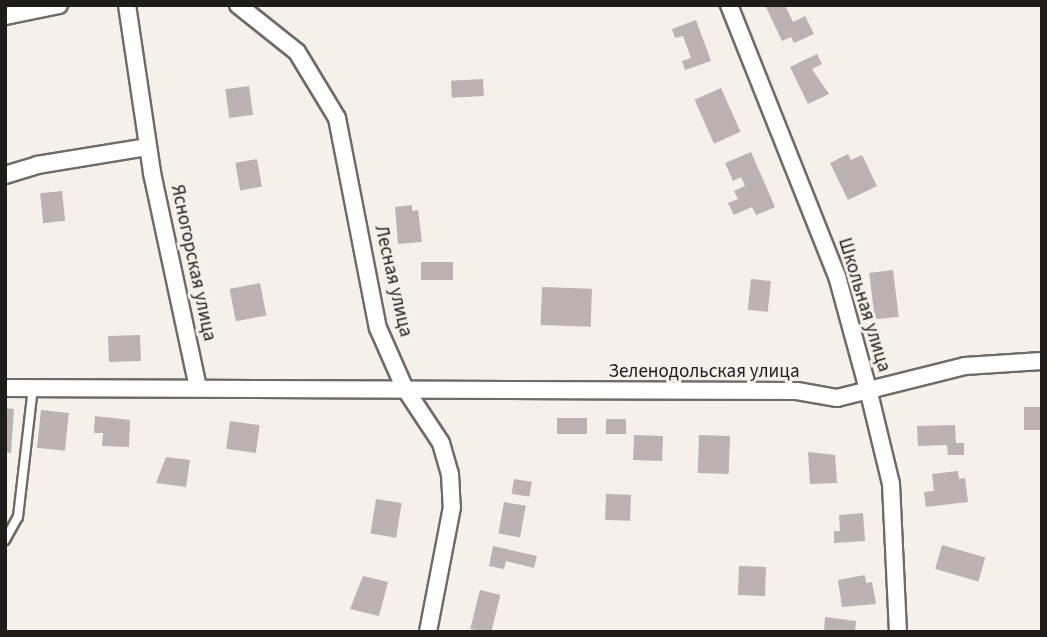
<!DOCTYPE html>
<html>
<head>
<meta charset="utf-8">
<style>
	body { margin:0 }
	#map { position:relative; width:1047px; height:637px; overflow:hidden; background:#f6f0eb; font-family:"Source Sans 3",sans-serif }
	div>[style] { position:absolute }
	.building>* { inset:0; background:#bbb2b1; transform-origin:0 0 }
	.roads { filter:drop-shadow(2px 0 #716b67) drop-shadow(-2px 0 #716b67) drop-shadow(0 2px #716b67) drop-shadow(0 -2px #716b67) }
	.lane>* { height:8px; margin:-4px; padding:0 4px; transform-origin:4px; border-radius:4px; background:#fff }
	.street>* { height:16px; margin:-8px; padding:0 8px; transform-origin:8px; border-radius:8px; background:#fff }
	span { translate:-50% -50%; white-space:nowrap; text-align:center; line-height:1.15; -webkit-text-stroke:6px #f6f0eb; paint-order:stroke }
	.street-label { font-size:19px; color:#1f1d1b }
	.frame { position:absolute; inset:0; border:7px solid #1f1d1b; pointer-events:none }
</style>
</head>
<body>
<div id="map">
	<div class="building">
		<i style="clip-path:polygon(765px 5px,785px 5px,793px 22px,805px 16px,814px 34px,794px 43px,791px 37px,782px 41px)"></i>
		<i style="clip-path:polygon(696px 20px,711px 61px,685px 70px,682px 61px,691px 58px,683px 36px,675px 38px,672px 29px)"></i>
		<i style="clip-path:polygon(817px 54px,822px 64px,812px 69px,829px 94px,808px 104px,790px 67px)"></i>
		<i style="left:483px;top:79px;width:17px;height:32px;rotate:87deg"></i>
		<i style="left:249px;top:86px;width:29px;height:24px;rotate:82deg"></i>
		<i style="left:721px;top:88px;width:48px;height:29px;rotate:66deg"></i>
		<i style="clip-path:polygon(751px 152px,775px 207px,756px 215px,752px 207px,734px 215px,728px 203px,738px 199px,734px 191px,745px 186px,741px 177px,733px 181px,725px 163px)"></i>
		<i style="clip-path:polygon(848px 154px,851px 160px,862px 155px,877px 186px,848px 200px,830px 163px)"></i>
		<i style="left:257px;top:159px;width:28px;height:22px;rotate:80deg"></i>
		<i style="left:62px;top:191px;width:30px;height:22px;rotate:84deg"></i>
		<i style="clip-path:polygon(412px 205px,412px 211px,418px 210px,422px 242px,398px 244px,395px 207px)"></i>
		<i style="left:453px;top:262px;width:18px;height:32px;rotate:90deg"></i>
		<i style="left:893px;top:270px;width:47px;height:24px;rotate:83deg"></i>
		<i style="left:751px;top:279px;width:20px;height:31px;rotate:6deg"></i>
		<i style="left:260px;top:283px;width:33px;height:31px;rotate:79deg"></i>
		<i style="left:542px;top:287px;width:50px;height:38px;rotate:2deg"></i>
		<i style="left:140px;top:335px;width:26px;height:32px;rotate:88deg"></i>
		<i style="left:1024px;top:407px;width:18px;height:23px"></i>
		<i style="clip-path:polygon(5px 408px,14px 409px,11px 453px,5px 452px)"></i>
		<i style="left:41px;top:410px;width:28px;height:38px;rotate:6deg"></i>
		<i style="clip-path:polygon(95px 416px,130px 420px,129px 447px,102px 446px,103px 433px,94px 433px)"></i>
		<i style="left:557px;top:418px;width:30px;height:16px"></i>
		<i style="left:606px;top:419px;width:20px;height:15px"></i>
		<i style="left:230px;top:421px;width:30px;height:28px;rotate:8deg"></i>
		<i style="clip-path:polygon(955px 425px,956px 443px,964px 443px,964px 455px,948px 455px,947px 445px,918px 446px,917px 426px)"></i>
		<i style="left:634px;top:435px;width:29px;height:25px;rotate:2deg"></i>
		<i style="left:699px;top:435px;width:31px;height:38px;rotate:2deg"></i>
		<i style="clip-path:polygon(808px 452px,835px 455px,837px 483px,810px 484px)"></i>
		<i style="clip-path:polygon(166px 457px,190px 460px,186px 487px,156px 483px)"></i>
		<i style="clip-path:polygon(958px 471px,959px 479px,965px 478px,968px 502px,926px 507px,924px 492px,934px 491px,932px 474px)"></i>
		<i style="left:514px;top:479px;width:18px;height:15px;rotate:9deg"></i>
		<i style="left:606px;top:494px;width:25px;height:26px;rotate:2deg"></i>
		<i style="left:376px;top:499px;width:26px;height:35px;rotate:9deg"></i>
		<i style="left:504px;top:502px;width:22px;height:32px;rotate:10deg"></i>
		<i style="clip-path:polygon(863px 513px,865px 541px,834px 543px,834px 531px,840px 531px,839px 515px)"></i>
		<i style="left:942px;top:545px;width:45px;height:25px;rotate:16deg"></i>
		<i style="clip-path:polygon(493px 546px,537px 556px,534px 568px,506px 561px,504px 569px,489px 566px)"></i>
		<i style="left:739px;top:566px;width:27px;height:29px;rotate:2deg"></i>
		<i style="clip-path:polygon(865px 575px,866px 583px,872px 582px,876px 604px,842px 607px,838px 580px)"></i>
		<i style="clip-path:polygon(363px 576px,388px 582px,379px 616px,350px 609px)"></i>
		<i style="left:480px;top:590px;width:21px;height:40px;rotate:14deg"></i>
		<i style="clip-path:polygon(825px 617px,856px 621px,855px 632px,824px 632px)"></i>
	</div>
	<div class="roads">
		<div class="lane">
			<i style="left:5px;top:540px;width:26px;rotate:-61deg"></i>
			<i style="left:18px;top:517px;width:130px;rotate:-83.4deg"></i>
		</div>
		<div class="street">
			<i style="left:127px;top:5px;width:170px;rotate:81.5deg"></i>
			<i style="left:152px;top:173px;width:219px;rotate:77.9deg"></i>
			<i style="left:238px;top:5px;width:75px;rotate:38.5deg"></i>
			<i style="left:297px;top:52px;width:77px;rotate:58.8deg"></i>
			<i style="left:337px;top:118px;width:214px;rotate:79deg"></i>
			<i style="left:378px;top:328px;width:64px;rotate:66.2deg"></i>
			<i style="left:404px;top:387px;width:67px;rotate:56.5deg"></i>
			<i style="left:441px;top:443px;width:32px;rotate:74deg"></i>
			<i style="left:450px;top:474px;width:33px;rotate:87deg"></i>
			<i style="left:452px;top:507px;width:127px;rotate:100.9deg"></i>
			<i style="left:729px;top:5px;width:292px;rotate:68.3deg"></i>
			<i style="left:837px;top:276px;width:121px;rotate:74.7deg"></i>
			<i style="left:869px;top:393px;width:94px;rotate:76.4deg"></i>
			<i style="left:891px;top:484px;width:148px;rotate:87.3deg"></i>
			<i style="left:5px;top:16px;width:55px;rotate:-11.5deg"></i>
			<i style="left:5px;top:175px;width:34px;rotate:-17deg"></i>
			<i style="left:37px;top:165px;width:111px;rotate:-9.3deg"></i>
			<i style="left:5px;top:388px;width:792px;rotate:0.22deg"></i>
			<i style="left:797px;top:391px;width:41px;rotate:9.9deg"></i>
			<i style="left:837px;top:398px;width:132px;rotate:-14deg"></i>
			<i style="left:965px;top:366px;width:77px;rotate:-3.7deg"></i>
		</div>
	</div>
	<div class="street-label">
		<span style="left:193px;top:263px;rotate:78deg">Ясногорская улица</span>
		<span style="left:393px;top:281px;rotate:77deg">Лесная улица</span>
		<span style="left:864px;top:305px;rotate:73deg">Школьная улица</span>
		<span style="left:704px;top:372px">Зеленодольская улица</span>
	</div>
	<div class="frame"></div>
</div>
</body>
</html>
